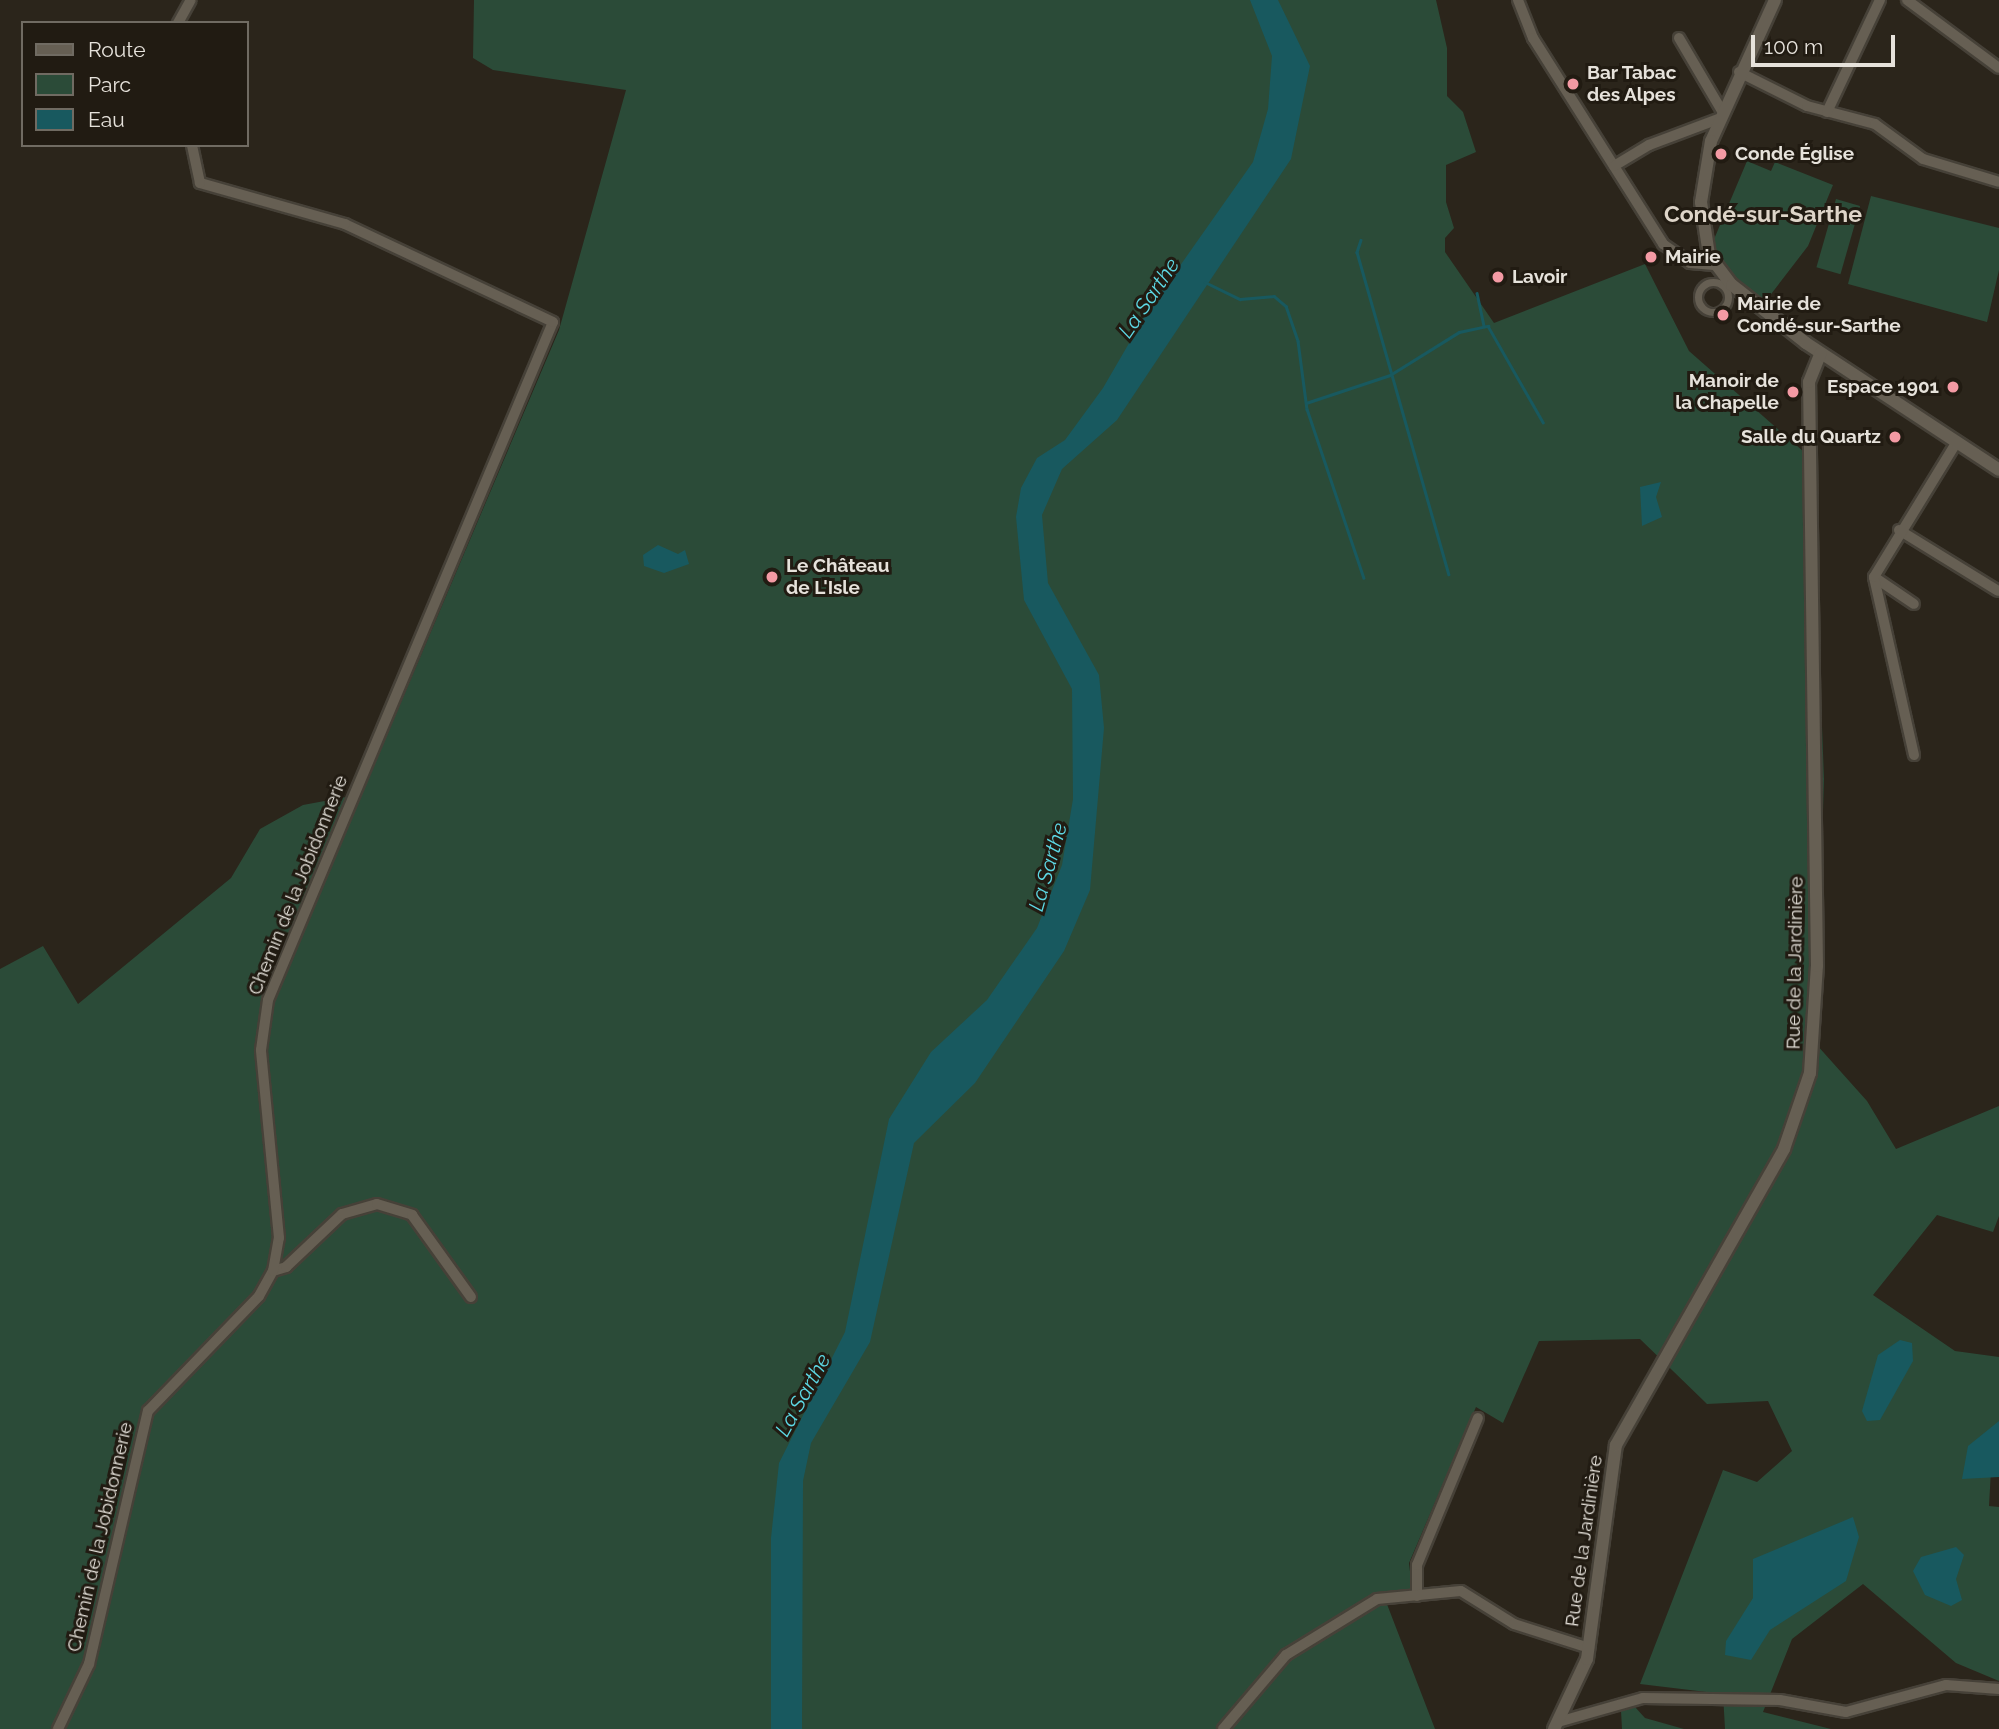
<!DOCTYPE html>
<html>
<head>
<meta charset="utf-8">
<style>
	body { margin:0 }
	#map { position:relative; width:1999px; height:1729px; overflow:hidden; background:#2b251b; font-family:Raleway,sans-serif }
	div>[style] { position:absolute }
	.green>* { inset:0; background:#2b4b38; transform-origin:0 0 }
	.water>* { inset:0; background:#18595f }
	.stream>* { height:2.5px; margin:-1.25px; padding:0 1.25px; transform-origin:1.25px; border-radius:1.25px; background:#18595f }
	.roads { filter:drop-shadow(2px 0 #464138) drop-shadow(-2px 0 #464138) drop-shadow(0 2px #464138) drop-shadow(0 -2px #464138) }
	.pedestrian>* { height:7px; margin:-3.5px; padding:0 3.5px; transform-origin:3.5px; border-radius:3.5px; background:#665f53 }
	.pedestrian>.ring { margin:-3.5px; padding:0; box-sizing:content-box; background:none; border:7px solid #665f53; border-radius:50% }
	.minor>* { height:10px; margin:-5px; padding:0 5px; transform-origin:5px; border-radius:5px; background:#665f53 }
	.tertiary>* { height:12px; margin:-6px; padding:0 6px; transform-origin:6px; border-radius:6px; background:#665f53 }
	.dots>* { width:19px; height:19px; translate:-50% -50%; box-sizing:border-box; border:4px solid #211b12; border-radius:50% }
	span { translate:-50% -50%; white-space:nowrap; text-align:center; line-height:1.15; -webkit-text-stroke:6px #211b12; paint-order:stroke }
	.poi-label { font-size:19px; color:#e6e2db; font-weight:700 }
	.left { translate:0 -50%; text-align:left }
	.right { translate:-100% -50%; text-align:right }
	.street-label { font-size:19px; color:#e6e2db }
	.water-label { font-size:21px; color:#5dd8e4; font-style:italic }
	.quarter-label { font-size:23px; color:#ded5c9; font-weight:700 }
	.legend { position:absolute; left:21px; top:21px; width:228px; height:126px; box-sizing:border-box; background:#211b12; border:2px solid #706b62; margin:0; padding:9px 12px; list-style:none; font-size:21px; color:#e6e2db }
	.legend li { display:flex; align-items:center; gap:14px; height:35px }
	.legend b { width:35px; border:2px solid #706b62 }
	.scale { position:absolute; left:1751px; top:35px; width:144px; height:32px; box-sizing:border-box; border:4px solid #e6e2db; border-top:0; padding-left:9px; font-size:21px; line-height:24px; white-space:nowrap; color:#e6e2db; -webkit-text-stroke:5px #211b12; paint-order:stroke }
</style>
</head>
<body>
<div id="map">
	<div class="green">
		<i style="clip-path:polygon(474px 0,1436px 0,1447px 48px,1447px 96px,1463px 112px,1476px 152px,1446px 165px,1446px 202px,1454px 228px,1445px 238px,1445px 252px,1494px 323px,1645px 264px,1689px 351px,1812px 459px,1824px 779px,1816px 1044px,1867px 1101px,1896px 1149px,1999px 1106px,1999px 1216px,1993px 1232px,1937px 1215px,1873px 1295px,1955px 1351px,1999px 1357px,1999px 1446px,1992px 1452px,1989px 1506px,1999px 1507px,1999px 1681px,1956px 1663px,1863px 1584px,1792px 1639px,1763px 1712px,1831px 1729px,1725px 1729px,1723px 1694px,1640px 1684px,1723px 1470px,1757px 1482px,1792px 1451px,1768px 1401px,1707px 1404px,1640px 1339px,1539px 1341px,1503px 1423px,1476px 1407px,1409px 1563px,1412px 1589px,1385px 1599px,1435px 1729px,0 1729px,0 969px,43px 946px,78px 1004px,231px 878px,260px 829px,303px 805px,362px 794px,559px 330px,626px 90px,493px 70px,473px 58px)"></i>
		<i style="clip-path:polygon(1747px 161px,1771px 171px,1775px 162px,1833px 185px,1808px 246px,1765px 302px,1725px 268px,1712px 244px)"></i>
		<i style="clip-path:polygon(1871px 196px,1999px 228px,1999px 270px,1987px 322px,1848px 284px)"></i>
		<i style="left:1836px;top:199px;width:25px;height:71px;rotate:16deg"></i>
		<i style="clip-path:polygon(1635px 1707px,1645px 1718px,1684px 1729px,1622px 1729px,1621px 1711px)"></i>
	</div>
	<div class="water">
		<i style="clip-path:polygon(1250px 0,1278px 0,1310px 66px,1291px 159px,1117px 420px,1062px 469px,1042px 515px,1048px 583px,1099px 675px,1104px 728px,1090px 890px,1064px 951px,975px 1083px,914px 1143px,870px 1342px,811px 1443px,803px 1481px,802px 1729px,771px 1729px,771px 1538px,779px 1463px,845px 1332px,889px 1119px,931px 1052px,987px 1000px,1037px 928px,1062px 865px,1073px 799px,1072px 689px,1024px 600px,1016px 517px,1021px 488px,1037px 458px,1065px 440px,1103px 388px,1146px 314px,1253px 162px,1268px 109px,1272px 56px)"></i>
		<i style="clip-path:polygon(1661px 482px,1656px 497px,1662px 517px,1642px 526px,1640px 487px)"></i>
		<i style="clip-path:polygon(658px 545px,678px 554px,685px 550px,689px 564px,664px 573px,644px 566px,643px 555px)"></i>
		<i style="clip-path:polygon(1900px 1340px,1912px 1343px,1913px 1361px,1880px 1420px,1867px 1421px,1862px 1411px,1878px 1355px)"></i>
		<i style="clip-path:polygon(1999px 1421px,1999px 1477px,1962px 1479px,1968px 1446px)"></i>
		<i style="clip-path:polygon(1853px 1517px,1859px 1537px,1846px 1581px,1770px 1630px,1751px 1660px,1725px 1655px,1726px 1641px,1753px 1598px,1753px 1559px)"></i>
		<i style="clip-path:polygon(1956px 1547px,1964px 1555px,1956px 1579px,1962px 1600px,1951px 1606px,1925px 1595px,1913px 1571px,1921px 1557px)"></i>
	</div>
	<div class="stream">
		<i style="left:1361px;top:240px;width:13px;rotate:108deg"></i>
		<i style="left:1357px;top:252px;width:335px;rotate:74.1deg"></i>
		<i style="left:1205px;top:282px;width:39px;rotate:26deg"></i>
		<i style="left:1240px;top:299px;width:34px;rotate:-5deg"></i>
		<i style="left:1274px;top:296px;width:16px;rotate:40deg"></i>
		<i style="left:1286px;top:306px;width:37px;rotate:71deg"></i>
		<i style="left:1298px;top:341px;width:69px;rotate:82.5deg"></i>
		<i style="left:1307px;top:409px;width:178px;rotate:71.4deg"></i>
		<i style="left:1477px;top:293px;width:34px;rotate:78deg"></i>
		<i style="left:1306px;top:403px;width:89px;rotate:-18.4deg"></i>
		<i style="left:1390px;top:375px;width:81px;rotate:-31.9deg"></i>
		<i style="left:1459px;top:332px;width:30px;rotate:-12deg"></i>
		<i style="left:1488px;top:326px;width:111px;rotate:60.2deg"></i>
	</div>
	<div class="roads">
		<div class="pedestrian">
			<i class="ring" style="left:1698px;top:282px;width:23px;height:23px"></i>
		</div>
		<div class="minor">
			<i style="left:1518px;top:0;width:41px;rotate:68.5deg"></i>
			<i style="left:1533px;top:38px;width:244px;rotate:57.7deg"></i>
			<i style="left:1663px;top:244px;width:33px;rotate:35deg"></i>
			<i style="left:1690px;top:263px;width:24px;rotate:5deg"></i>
			<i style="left:1907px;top:0;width:114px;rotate:36.5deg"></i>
			<i style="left:178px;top:23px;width:26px;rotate:-61deg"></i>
			<i style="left:1679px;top:38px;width:85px;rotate:59.5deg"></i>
			<i style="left:1739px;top:72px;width:76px;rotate:26.6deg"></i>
			<i style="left:1807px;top:106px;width:70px;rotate:14.8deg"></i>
			<i style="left:1875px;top:124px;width:59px;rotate:36.1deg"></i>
			<i style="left:1923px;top:159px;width:79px;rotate:16.8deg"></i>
			<i style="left:1827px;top:112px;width:124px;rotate:-64.7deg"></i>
			<i style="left:1614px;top:166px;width:41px;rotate:-31deg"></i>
			<i style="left:1649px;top:145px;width:74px;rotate:-20.6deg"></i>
			<i style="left:1899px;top:530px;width:116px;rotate:31.6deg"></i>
			<i style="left:1874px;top:577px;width:48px;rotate:34deg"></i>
			<i style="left:1914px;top:755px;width:182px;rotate:-102.7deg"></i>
			<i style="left:1874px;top:577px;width:157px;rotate:-58.5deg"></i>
			<i style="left:273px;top:1271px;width:14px;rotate:-17deg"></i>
			<i style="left:286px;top:1267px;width:77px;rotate:-43.4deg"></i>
			<i style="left:342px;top:1214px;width:36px;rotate:-16deg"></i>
			<i style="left:377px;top:1204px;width:37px;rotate:17deg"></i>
			<i style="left:412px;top:1215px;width:101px;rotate:54.3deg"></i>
			<i style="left:1417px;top:1596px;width:31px;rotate:-90deg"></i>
			<i style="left:1417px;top:1565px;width:159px;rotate:-67.5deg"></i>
			<i style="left:1558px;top:1722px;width:88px;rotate:-15.8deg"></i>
			<i style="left:1643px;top:1698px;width:137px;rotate:0.8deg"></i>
			<i style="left:1780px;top:1700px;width:67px;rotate:10.3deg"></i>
			<i style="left:1846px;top:1712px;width:104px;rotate:-15.1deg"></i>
			<i style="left:1946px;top:1685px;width:53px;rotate:4.3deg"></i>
			<i style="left:58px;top:1729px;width:72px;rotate:-64.5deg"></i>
			<i style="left:89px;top:1664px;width:260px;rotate:-76.9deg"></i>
			<i style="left:148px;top:1411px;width:160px;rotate:-46deg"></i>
			<i style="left:259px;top:1296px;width:29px;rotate:-61deg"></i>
			<i style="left:273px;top:1271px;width:34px;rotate:-80deg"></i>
			<i style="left:279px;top:1238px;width:189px;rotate:-95.5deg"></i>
			<i style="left:261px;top:1050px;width:50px;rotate:-82deg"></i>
			<i style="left:268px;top:1000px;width:735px;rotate:-67.2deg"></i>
			<i style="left:553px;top:322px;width:230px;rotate:-154.8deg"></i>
			<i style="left:345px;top:224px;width:151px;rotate:-164.2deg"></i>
			<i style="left:200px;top:183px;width:39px;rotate:-102deg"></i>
			<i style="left:1223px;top:1729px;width:97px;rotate:-49.6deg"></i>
			<i style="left:1286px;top:1655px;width:107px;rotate:-31.6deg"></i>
			<i style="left:1377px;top:1599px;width:84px;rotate:-5.4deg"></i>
			<i style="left:1461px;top:1591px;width:62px;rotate:31.9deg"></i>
			<i style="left:1514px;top:1624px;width:79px;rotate:17.7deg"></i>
		</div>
		<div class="tertiary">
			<i style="left:1775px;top:0;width:155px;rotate:114.4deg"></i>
			<i style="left:1711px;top:141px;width:62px;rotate:99.3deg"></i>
			<i style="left:1701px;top:202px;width:54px;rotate:81.4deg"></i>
			<i style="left:1709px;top:255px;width:38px;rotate:53deg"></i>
			<i style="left:1732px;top:285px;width:94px;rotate:38.1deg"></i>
			<i style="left:1806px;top:343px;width:231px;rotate:33.3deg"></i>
			<i style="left:1554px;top:1729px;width:77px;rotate:-64.8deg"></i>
			<i style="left:1587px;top:1659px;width:216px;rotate:-82.3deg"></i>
			<i style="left:1616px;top:1445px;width:340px;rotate:-60.4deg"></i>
			<i style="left:1784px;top:1149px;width:80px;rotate:-71.1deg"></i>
			<i style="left:1810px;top:1073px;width:107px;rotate:-86.3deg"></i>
			<i style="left:1817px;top:966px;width:584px;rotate:-90.78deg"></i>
			<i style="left:1809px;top:382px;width:31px;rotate:-68deg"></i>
		</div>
	</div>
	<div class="dots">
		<i style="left:1573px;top:84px;background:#f49aa4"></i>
		<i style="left:1721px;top:154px;background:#f49aa4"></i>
		<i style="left:1651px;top:257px;background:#f49aa4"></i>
		<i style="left:1498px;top:277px;background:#f49aa4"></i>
		<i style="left:1723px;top:315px;background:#f49aa4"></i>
		<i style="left:1953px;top:387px;background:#f49aa4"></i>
		<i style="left:1793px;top:392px;background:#f49aa4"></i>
		<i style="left:1895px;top:437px;background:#f49aa4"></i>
		<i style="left:772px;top:577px;background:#f49aa4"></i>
	</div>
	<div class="poi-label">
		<span class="left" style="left:1587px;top:84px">Bar Tabac<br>des Alpes</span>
		<span class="left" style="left:1735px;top:154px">Conde Église</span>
		<span class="left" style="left:1665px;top:257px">Mairie</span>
		<span class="left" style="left:1512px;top:277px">Lavoir</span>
		<span class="left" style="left:1737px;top:315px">Mairie de<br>Condé-sur-Sarthe</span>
		<span class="right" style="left:1779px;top:392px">Manoir de<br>la Chapelle</span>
		<span class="right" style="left:1939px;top:387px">Espace 1901</span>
		<span class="right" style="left:1881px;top:437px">Salle du Quartz</span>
		<span class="left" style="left:786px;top:577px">Le Château<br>de L'Isle</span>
	</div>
	<div class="street-label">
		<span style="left:298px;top:885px;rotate:-68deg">Chemin de la Jobidonnerie</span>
		<span style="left:1795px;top:963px;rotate:-89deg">Rue de la Jardinière</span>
		<span style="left:100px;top:1537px;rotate:-77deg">Chemin de la Jobidonnerie</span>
		<span style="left:1584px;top:1541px;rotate:-82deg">Rue de la Jardinière</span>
	</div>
	<div class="water-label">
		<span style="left:1149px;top:298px;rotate:-56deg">La Sarthe</span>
		<span style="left:1048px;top:867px;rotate:-74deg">La Sarthe</span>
		<span style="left:803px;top:1395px;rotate:-61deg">La Sarthe</span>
	</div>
	<div class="quarter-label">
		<span style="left:1763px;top:214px">Condé-sur-Sarthe</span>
	</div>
	<ul class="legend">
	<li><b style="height:9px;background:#665f53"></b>Route</li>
	<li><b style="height:19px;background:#2b4b38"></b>Parc</li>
	<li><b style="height:19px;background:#18595f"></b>Eau</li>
	</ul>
	<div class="scale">100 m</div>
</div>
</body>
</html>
